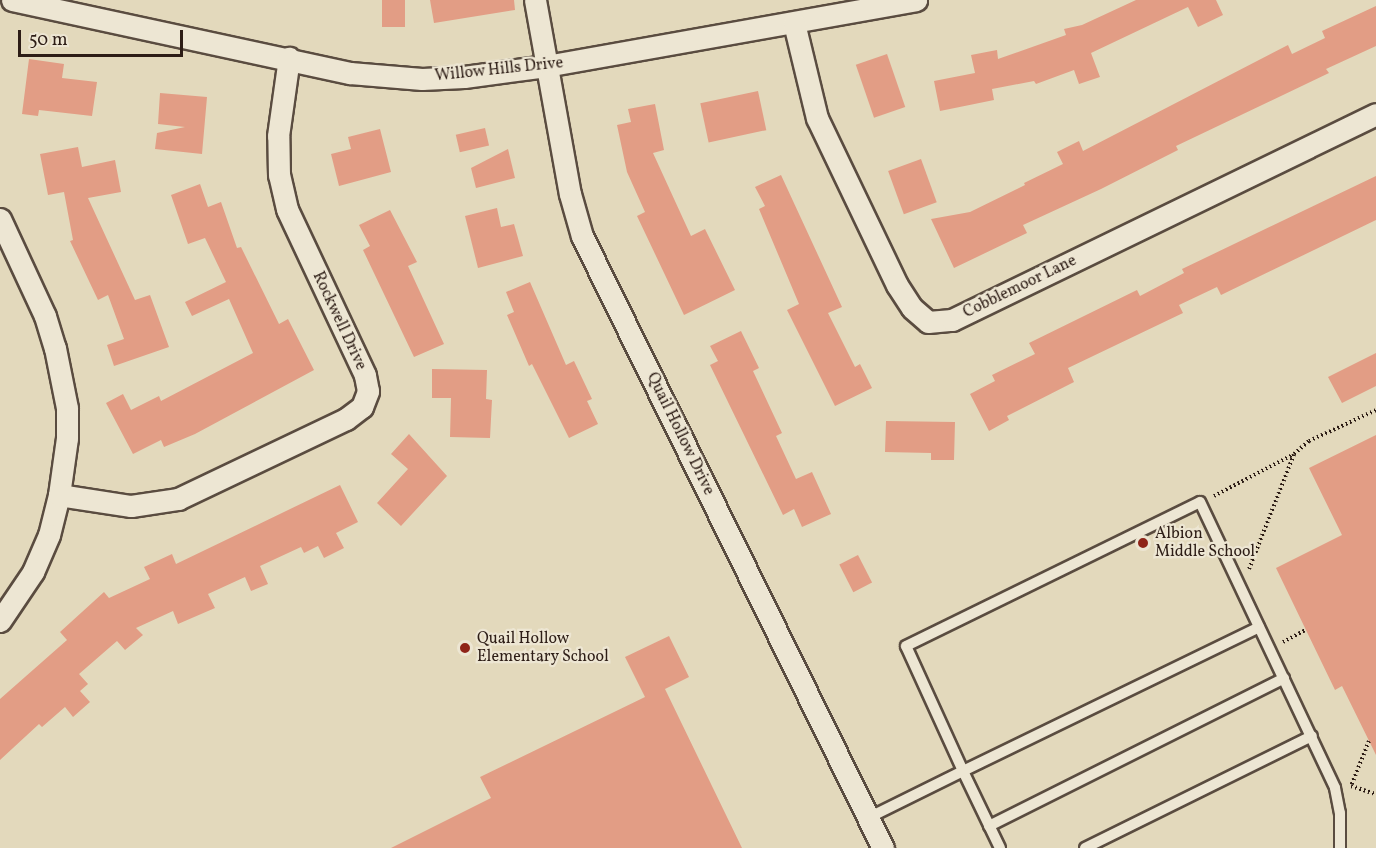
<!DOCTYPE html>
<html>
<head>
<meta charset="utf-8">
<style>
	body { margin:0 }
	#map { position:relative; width:1376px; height:848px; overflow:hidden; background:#e3d9bc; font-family:Vollkorn,serif }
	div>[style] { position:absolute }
	.building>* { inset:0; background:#e29d85; transform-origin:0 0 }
	.path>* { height:4px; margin-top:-2px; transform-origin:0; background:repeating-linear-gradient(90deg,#2d1d16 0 1.5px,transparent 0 4.5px) }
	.roads { filter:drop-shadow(2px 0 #5a4c40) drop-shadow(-2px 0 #5a4c40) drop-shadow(0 2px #5a4c40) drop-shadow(0 -2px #5a4c40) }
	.lane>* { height:10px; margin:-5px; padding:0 5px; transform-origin:5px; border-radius:5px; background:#ede6d3 }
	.street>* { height:21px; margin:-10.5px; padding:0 10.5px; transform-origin:10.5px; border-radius:10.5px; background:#ede6d3 }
	.dots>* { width:16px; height:16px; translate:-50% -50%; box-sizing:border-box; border:3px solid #ede6d3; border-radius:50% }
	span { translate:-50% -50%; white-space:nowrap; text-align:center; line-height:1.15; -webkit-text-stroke:4.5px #ede6d3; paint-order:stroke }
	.street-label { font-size:16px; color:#2d1d16 }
	.poi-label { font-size:16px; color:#2d1d16 }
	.left { translate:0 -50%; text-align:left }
	.scale { position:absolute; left:18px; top:30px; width:165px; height:27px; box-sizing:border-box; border:3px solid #2d1d16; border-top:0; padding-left:8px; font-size:18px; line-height:21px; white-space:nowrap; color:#2d1d16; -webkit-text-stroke:4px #ede6d3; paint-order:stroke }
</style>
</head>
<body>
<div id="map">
	<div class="building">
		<i style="left:382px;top:0;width:23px;height:27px"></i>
		<i style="clip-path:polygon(430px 0,514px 0,515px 10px,434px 23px)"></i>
		<i style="clip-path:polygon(1136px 0,1216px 0,1223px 15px,1198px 27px,1188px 7px,1091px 53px,1100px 77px,1079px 84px,1074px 70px,1036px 84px,1034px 81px,992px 89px,994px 100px,940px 111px,934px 81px,975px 73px,971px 55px,997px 50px,998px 59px,1066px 35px,1064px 29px,1082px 25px)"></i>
		<i style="clip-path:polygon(1376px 6px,1376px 46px,1326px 69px,1329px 73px,1176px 146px,1178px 150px,1101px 189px,1023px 225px,1027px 233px,954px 268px,931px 219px,970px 212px,1025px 185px,1024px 183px,1063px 164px,1057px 152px,1079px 141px,1083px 151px,1288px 45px,1292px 54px,1325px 38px,1322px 31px)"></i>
		<i style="left:887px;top:54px;width:56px;height:33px;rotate:71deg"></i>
		<i style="clip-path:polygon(29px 59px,64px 64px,62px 78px,97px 82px,92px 116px,39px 110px,38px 116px,22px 114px)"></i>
		<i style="left:758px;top:91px;width:40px;height:59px;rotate:78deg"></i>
		<i style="clip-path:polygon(160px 93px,207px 97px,202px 154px,155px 149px,157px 133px,185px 127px,158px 124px)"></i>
		<i style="clip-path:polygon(655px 104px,664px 150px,653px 153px,691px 236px,705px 229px,735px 290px,684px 315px,637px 216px,645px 212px,627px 172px,617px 125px,631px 122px,628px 109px)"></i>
		<i style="left:485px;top:128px;width:18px;height:30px;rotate:77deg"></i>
		<i style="clip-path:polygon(380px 129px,391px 172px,339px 186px,331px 154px,351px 149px,348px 137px)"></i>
		<i style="clip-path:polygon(78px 147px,82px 167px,115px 160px,121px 192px,88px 198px,135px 300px,150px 295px,169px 347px,114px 366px,107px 345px,124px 339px,108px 295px,98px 300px,70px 241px,73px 240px,64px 192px,48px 195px,40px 154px)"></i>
		<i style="clip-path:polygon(508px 149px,515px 178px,476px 188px,471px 168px)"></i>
		<i style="left:921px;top:159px;width:46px;height:35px;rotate:70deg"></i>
		<i style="clip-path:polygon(781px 175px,842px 307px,828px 313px,855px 367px,860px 364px,872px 388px,835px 406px,787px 310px,799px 304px,759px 209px,765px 206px,755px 187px)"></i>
		<i style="clip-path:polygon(1376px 176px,1376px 220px,1221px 295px,1217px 287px,1179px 305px,1183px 313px,1068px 368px,1074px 382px,1007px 416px,1009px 420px,989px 431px,970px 394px,995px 381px,992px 375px,1035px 354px,1029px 343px,1137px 290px,1140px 296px,1184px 273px,1182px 269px)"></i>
		<i style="clip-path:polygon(200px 184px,208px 207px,221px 202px,237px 248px,241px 247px,279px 324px,288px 319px,314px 370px,195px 434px,164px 447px,161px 440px,133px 454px,106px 403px,123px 394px,131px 410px,159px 396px,161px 401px,253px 353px,229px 299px,192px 316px,185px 302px,226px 282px,205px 238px,188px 244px,171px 195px)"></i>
		<i style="clip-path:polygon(497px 208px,501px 227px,514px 224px,523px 256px,478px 268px,465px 216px)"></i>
		<i style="clip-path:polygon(390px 210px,417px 262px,408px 266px,444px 344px,414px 357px,363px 250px,370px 246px,359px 225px)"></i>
		<i style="clip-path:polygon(530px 282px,566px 365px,574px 361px,592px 399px,587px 401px,598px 424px,569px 438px,532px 364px,529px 366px,507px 315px,514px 312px,506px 292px)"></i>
		<i style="clip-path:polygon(741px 331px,759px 368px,753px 371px,782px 433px,776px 436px,796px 479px,812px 472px,831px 514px,802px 527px,794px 509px,783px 515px,710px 365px,718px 361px,710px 346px)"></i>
		<i style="clip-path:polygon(1376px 353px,1376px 386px,1342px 403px,1328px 377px)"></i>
		<i style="clip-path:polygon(432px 369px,487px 370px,486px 399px,492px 400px,490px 438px,450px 437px,451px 398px,432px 398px)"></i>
		<i style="clip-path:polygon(886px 421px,955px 422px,954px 460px,931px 460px,931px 453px,885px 452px)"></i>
		<i style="clip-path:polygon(409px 434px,447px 476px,401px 526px,377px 503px,408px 469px,391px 454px)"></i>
		<i style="clip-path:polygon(1376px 435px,1376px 755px,1342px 686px,1335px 690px,1276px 568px,1342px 535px,1309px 468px)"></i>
		<i style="clip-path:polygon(340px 485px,358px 522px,336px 533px,344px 548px,324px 558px,318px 546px,304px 553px,301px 547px,260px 566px,268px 584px,251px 591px,245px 577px,208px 594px,215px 608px,178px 624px,173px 611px,136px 628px,143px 635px,125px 650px,117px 641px,79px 674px,88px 684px,80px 691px,90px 702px,73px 717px,65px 707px,42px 727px,39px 724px,0 760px,0 699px,67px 640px,60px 632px,104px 592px,109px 598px,150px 579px,144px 567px,172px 554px,176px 564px)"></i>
		<i style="left:858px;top:555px;width:31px;height:21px;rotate:63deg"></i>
		<i style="clip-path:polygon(669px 636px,689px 677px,665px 689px,742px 848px,391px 848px,491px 798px,480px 777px,645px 697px,625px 657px)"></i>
	</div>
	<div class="path">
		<i style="left:1214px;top:496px;width:90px;rotate:-27.7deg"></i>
		<i style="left:1249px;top:569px;width:123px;rotate:-68.6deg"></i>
		<i style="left:1294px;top:454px;width:20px;rotate:-41deg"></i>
		<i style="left:1309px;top:441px;width:74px;rotate:-24.8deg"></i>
		<i style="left:1283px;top:642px;width:26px;rotate:-28deg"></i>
		<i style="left:1369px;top:741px;width:48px;rotate:111.8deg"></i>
		<i style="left:1351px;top:786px;width:26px;rotate:18deg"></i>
	</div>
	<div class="roads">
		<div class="lane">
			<i style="left:868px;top:818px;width:106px;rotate:-26.3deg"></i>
			<i style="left:963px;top:771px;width:137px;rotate:-114.5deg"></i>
			<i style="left:906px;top:646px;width:327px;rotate:-26.1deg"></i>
			<i style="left:1200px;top:502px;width:316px;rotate:64.7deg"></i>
			<i style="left:1335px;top:788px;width:25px;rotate:79deg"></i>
			<i style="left:1340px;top:813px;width:35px;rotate:90deg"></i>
			<i style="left:989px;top:826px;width:330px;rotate:-26.6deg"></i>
			<i style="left:1000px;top:848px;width:85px;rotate:-115.7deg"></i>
			<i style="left:963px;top:771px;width:329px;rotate:-25.9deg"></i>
			<i style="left:1085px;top:848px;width:253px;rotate:-26.3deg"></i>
		</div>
		<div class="street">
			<i style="left:12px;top:0;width:346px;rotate:12.2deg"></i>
			<i style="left:350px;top:73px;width:72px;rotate:4.8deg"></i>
			<i style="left:422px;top:79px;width:42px;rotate:-2.7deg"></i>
			<i style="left:464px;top:77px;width:83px;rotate:-7.6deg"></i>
			<i style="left:546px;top:66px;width:376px;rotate:-10.1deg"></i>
			<i style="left:535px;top:0;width:197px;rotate:79.8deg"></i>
			<i style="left:570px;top:194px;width:44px;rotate:74.1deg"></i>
			<i style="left:582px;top:236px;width:682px;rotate:63.81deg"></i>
			<i style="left:794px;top:23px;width:98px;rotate:76.4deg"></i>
			<i style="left:817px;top:118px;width:185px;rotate:64.4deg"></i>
			<i style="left:897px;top:285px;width:27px;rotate:57deg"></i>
			<i style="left:912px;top:308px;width:21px;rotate:41deg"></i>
			<i style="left:928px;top:322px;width:24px;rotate:-5deg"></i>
			<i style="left:952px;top:320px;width:471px;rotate:-25.9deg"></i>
			<i style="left:0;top:219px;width:107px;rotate:65.1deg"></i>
			<i style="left:45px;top:316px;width:34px;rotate:73deg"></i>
			<i style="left:55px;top:348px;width:61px;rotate:78.7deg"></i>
			<i style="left:67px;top:408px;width:30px;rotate:90deg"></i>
			<i style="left:67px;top:438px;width:58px;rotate:98deg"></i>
			<i style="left:59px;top:495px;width:41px;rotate:104deg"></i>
			<i style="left:49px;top:535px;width:40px;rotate:113.4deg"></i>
			<i style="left:33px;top:572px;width:59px;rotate:124deg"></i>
			<i style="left:59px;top:495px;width:73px;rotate:8.7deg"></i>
			<i style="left:131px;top:506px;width:48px;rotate:-8.5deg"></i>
			<i style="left:178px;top:499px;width:186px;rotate:-25.5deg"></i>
			<i style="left:346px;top:419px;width:20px;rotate:-37deg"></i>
			<i style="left:362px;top:407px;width:17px;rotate:-69deg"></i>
			<i style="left:368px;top:391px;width:16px;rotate:-101deg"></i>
			<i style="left:365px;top:375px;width:183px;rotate:-115.2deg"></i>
			<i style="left:287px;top:209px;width:35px;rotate:-103deg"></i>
			<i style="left:279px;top:175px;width:39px;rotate:-91deg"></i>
			<i style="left:278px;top:136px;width:79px;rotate:-82deg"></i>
		</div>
	</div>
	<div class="dots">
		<i style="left:1143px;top:543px;background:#8f2418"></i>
		<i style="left:465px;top:648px;background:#8f2418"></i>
	</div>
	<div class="street-label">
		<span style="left:499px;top:70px;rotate:-6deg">Willow Hills Drive</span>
		<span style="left:1020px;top:287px;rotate:-26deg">Cobblemoor Lane</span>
		<span style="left:339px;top:321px;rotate:65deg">Rockwell Drive</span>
		<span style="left:680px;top:434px;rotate:64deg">Quail Hollow Drive</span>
	</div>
	<div class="poi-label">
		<span class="left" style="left:1155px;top:543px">Albion<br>Middle School</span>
		<span class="left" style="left:477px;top:648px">Quail Hollow<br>Elementary School</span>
	</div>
	<div class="scale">50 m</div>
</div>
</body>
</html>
